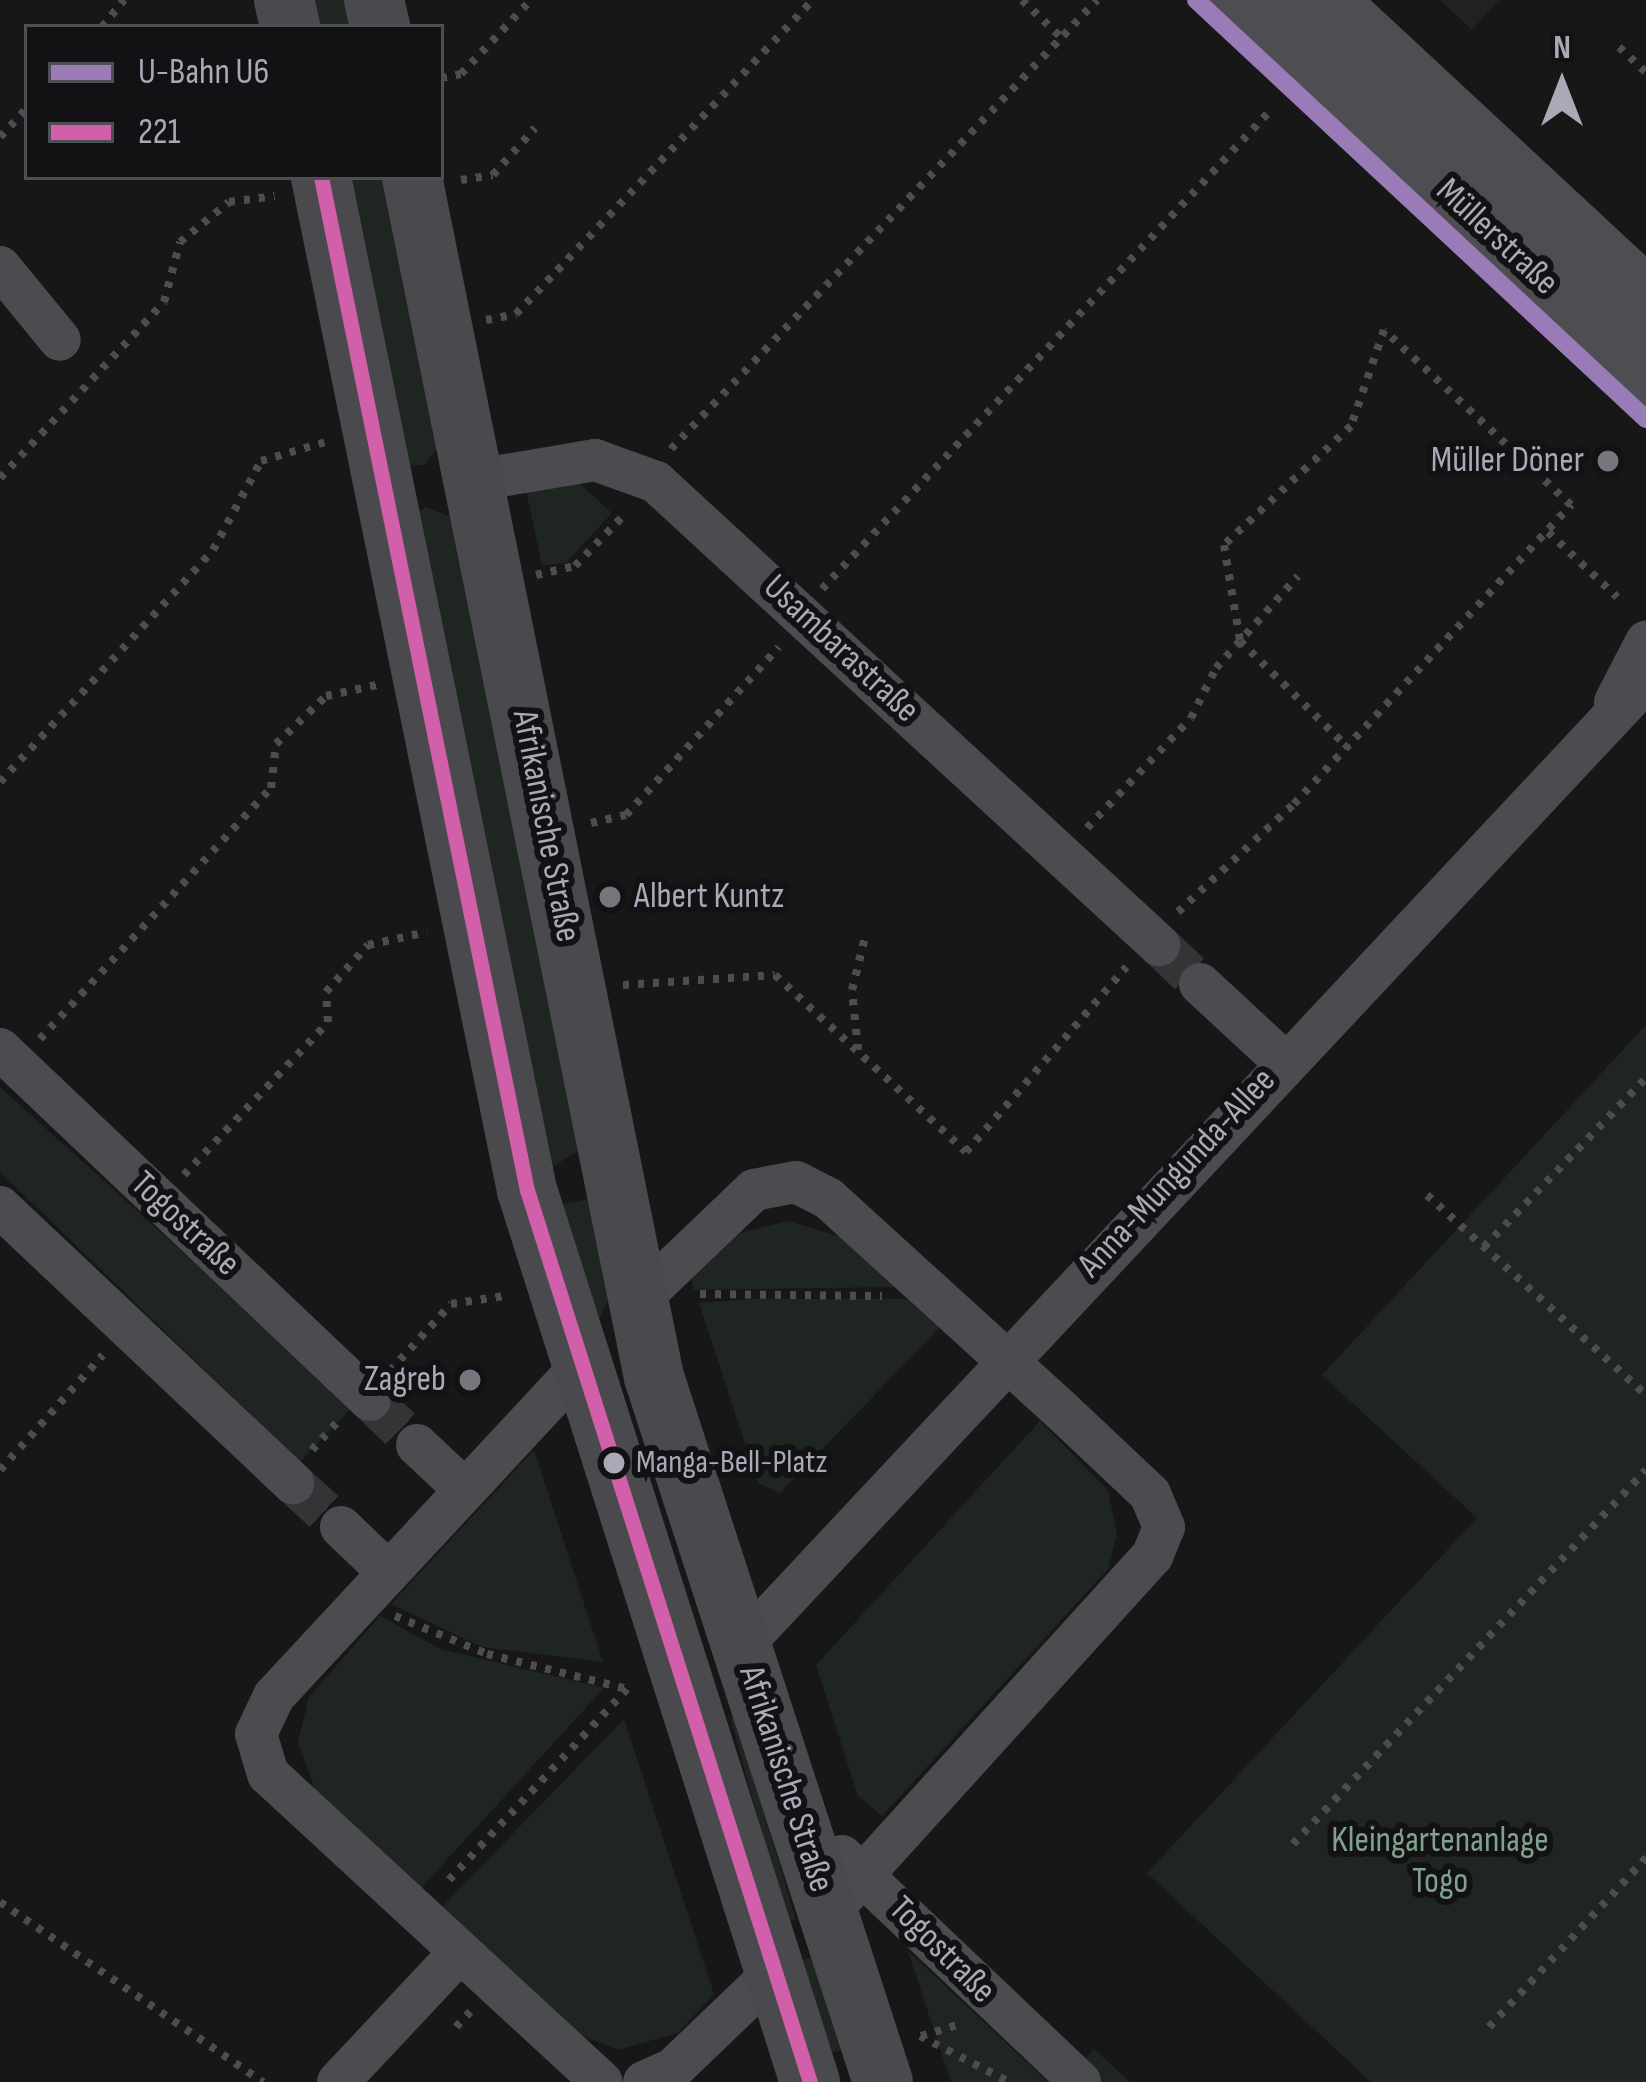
<!DOCTYPE html>
<html>
<head>
<meta charset="utf-8">
<style>
	body { margin:0 }
	#map { position:relative; width:1646px; height:2082px; overflow:hidden; background:#171717; font-family:"Sofia Sans Condensed",sans-serif }
	div>[style] { position:absolute }
	.built>* { inset:0; background:#212123 }
	.green>* { inset:0; background:#1f2621 }
	.street-tunnel>* { height:42px; margin-top:-21px; transform-origin:0; background:repeating-linear-gradient(90deg,#343437 0 42px,transparent 0 63px) }
	.path>* { height:8px; margin-top:-4px; transform-origin:0; background:repeating-linear-gradient(90deg,#4d4d51 0 6px,transparent 0 15px) }
	.street>* { height:42px; margin:-21px; padding:0 21px; transform-origin:21px; border-radius:21px; background:#4b4b50 }
	.secondary>* { height:60px; margin:-30px; padding:0 30px; transform-origin:30px; border-radius:30px; background:#4a4a4e }
	.primary>* { height:66px; margin:-33px; padding:0 33px; transform-origin:33px; border-radius:33px; background:#4e4d52 }
	.bus-1>* { height:15px; margin:-7.5px; padding:0 7.5px; transform-origin:7.5px; border-radius:7.5px; background:#d25fa9 }
	.metro-1>* { height:18px; margin:-9px; padding:0 9px; transform-origin:9px; border-radius:9px; background:#997bb7 }
	.dots>* { width:33px; height:33px; translate:-50% -50%; box-sizing:border-box; border:6px solid #121113; border-radius:50% }
	span { translate:-50% -50%; white-space:nowrap; text-align:center; line-height:1.15; -webkit-text-stroke:12px #121113; paint-order:stroke }
	.bus-label { font-size:33px; color:#a9a9b7 }
	.left { translate:0 -50%; text-align:left }
	.street-label { font-size:36px; color:#a9a9b7 }
	.poi-label { font-size:36px; color:#a9a9b7 }
	.right { translate:-100% -50%; text-align:right }
	.park-label { font-size:36px; color:#81a18d }
	.legend { position:absolute; left:24px; top:24px; width:420px; height:156px; box-sizing:border-box; background:#121113; border:3px solid #4e4e55; margin:0; padding:15px 21px; list-style:none; font-size:36px; color:#a9a9b7 }
	.legend li { display:flex; align-items:center; gap:24px; height:60px }
	.legend b { width:60px; border:3px solid #4e4e55 }
	.north { position:absolute; left:1502px; top:24px; width:120px; height:120px; -webkit-text-stroke:9px #121113; paint-order:stroke; rotate:0deg; font-size:33px; font-weight:700; line-height:48px; text-align:center; color:#a9a9b7 }
	.north::after { content:''; display:block; margin:auto; width:42px; height:54px; background:#a9a9b7; clip-path:polygon(50% 0,100% 100%,50% 72%,0 100%) }
</style>
</head>
<body>
<div id="map">
	<div class="built">
		<i style="clip-path:polygon(1440px 0,1499px 0,1472px 30px)"></i>
	</div>
	<div class="green">
		<i style="clip-path:polygon(298px 0,347px 0,352px 27px,304px 27px)"></i>
		<i style="clip-path:polygon(335px 177px,384px 177px,439px 445px,425px 465px,405px 465px)"></i>
		<i style="clip-path:polygon(576px 480px,612px 513px,566px 563px,542px 565px,526px 490px)"></i>
		<i style="clip-path:polygon(426px 507px,453px 518px,583px 1148px,552px 1167px,416px 513px)"></i>
		<i style="clip-path:polygon(1646px 1025px,1646px 2082px,1371px 2082px,1147px 1873px,1477px 1518px,1322px 1375px)"></i>
		<i style="clip-path:polygon(0 1087px,353px 1406px,300px 1462px,0 1172px)"></i>
		<i style="clip-path:polygon(593px 1198px,608px 1301px,598px 1320px,549px 1207px)"></i>
		<i style="clip-path:polygon(789px 1221px,840px 1237px,895px 1287px,694px 1290px,691px 1279px,740px 1233px)"></i>
		<i style="clip-path:polygon(750px 1299px,907px 1299px,939px 1328px,780px 1493px,758px 1483px,699px 1303px)"></i>
		<i style="clip-path:polygon(1040px 1421px,1108px 1490px,1117px 1534px,1108px 1569px,882px 1816px,858px 1796px,816px 1665px)"></i>
		<i style="clip-path:polygon(534px 1450px,603px 1662px,482px 1647px,391px 1604px)"></i>
		<i style="clip-path:polygon(380px 1616px,440px 1649px,604px 1688px,421px 1888px,315px 1790px,298px 1742px,309px 1697px)"></i>
		<i style="clip-path:polygon(730px 1717px,736px 1718px,796px 1920px,786px 1920px)"></i>
		<i style="clip-path:polygon(624px 1719px,714px 1994px,678px 2033px,618px 2050px,578px 2034px,441px 1908px)"></i>
		<i style="clip-path:polygon(908px 1951px,1048px 2082px,951px 2082px)"></i>
		<i style="clip-path:polygon(812px 1957px,847px 2048px,826px 2055px,800px 1961px)"></i>
		<i style="clip-path:polygon(1094px 2049px,1130px 2082px,1096px 2082px,1082px 2062px)"></i>
	</div>
	<div class="street-tunnel">
		<i style="left:1159px;top:945px;width:57px;rotate:43.6deg"></i>
		<i style="left:370px;top:1400px;width:65px;rotate:43.8deg"></i>
		<i style="left:293px;top:1483px;width:65px;rotate:42.5deg"></i>
	</div>
	<div class="path">
		<i style="left:1022px;top:0;width:57px;rotate:43.6deg"></i>
		<i style="left:102px;top:27px;width:35px;rotate:-51deg"></i>
		<i style="left:1619px;top:47px;width:37px;rotate:43deg"></i>
		<i style="left:441px;top:78px;width:20px;rotate:-11deg"></i>
		<i style="left:461px;top:74px;width:102px;rotate:-46.6deg"></i>
		<i style="left:0;top:137px;width:40px;rotate:-47deg"></i>
		<i style="left:461px;top:180px;width:32px;rotate:-9deg"></i>
		<i style="left:493px;top:175px;width:63px;rotate:-48.2deg"></i>
		<i style="left:486px;top:320px;width:31px;rotate:-11deg"></i>
		<i style="left:516px;top:314px;width:432px;rotate:-46.6deg"></i>
		<i style="left:671px;top:449px;width:619px;rotate:-46.51deg"></i>
		<i style="left:0;top:478px;width:241px;rotate:-47deg"></i>
		<i style="left:164px;top:302px;width:62px;rotate:-75.1deg"></i>
		<i style="left:180px;top:242px;width:63px;rotate:-39.2deg"></i>
		<i style="left:229px;top:202px;width:46px;rotate:-7.4deg"></i>
		<i style="left:1548px;top:532px;width:95px;rotate:43.3deg"></i>
		<i style="left:536px;top:575px;width:40px;rotate:-13deg"></i>
		<i style="left:575px;top:566px;width:71px;rotate:-46.1deg"></i>
		<i style="left:822px;top:589px;width:651px;rotate:-46.87deg"></i>
		<i style="left:0;top:782px;width:315px;rotate:-47.4deg"></i>
		<i style="left:213px;top:550px;width:101px;rotate:-61.7deg"></i>
		<i style="left:261px;top:461px;width:67px;rotate:-16.5deg"></i>
		<i style="left:591px;top:823px;width:36px;rotate:-13deg"></i>
		<i style="left:626px;top:815px;width:227px;rotate:-47.7deg"></i>
		<i style="left:1087px;top:828px;width:151px;rotate:-46.6deg"></i>
		<i style="left:1191px;top:718px;width:56px;rotate:-63.4deg"></i>
		<i style="left:1216px;top:668px;width:123px;rotate:-48.3deg"></i>
		<i style="left:1178px;top:912px;width:158px;rotate:-43deg"></i>
		<i style="left:1294px;top:804px;width:408px;rotate:-47.2deg"></i>
		<i style="left:1571px;top:505px;width:256px;rotate:-136.9deg"></i>
		<i style="left:1384px;top:330px;width:102px;rotate:109deg"></i>
		<i style="left:1351px;top:426px;width:174px;rotate:136.9deg"></i>
		<i style="left:1224px;top:545px;width:97px;rotate:80.5deg"></i>
		<i style="left:1240px;top:641px;width:151px;rotate:44.7deg"></i>
		<i style="left:623px;top:985px;width:152px;rotate:-3.8deg"></i>
		<i style="left:775px;top:975px;width:260px;rotate:42.8deg"></i>
		<i style="left:966px;top:1152px;width:245px;rotate:-49.1deg"></i>
		<i style="left:40px;top:1039px;width:341px;rotate:-47.4deg"></i>
		<i style="left:271px;top:788px;width:44px;rotate:-83.5deg"></i>
		<i style="left:276px;top:744px;width:69px;rotate:-43.8deg"></i>
		<i style="left:326px;top:696px;width:52px;rotate:-12.2deg"></i>
		<i style="left:858px;top:1050px;width:60px;rotate:-95.7deg"></i>
		<i style="left:852px;top:990px;width:55px;rotate:-76.2deg"></i>
		<i style="left:184px;top:1175px;width:210px;rotate:-46.7deg"></i>
		<i style="left:328px;top:1022px;width:30px;rotate:-94deg"></i>
		<i style="left:326px;top:992px;width:63px;rotate:-48.2deg"></i>
		<i style="left:368px;top:945px;width:60px;rotate:-12.4deg"></i>
		<i style="left:1427px;top:1195px;width:297px;rotate:42.4deg"></i>
		<i style="left:1484px;top:1247px;width:234px;rotate:-46.2deg"></i>
		<i style="left:700px;top:1294px;width:182px;rotate:0.6deg"></i>
		<i style="left:390px;top:1371px;width:91px;rotate:-47.7deg"></i>
		<i style="left:451px;top:1304px;width:54px;rotate:-8.6deg"></i>
		<i style="left:312px;top:1450px;width:39px;rotate:-48deg"></i>
		<i style="left:0;top:1470px;width:154px;rotate:-48.2deg"></i>
		<i style="left:395px;top:1616px;width:100px;rotate:22.4deg"></i>
		<i style="left:487px;top:1654px;width:144px;rotate:14deg"></i>
		<i style="left:627px;top:1689px;width:267px;rotate:133deg"></i>
		<i style="left:1293px;top:1844px;width:514px;rotate:-46.65deg"></i>
		<i style="left:0;top:1902px;width:319px;rotate:34.4deg"></i>
		<i style="left:456px;top:2027px;width:22px;rotate:-47deg"></i>
		<i style="left:1489px;top:2027px;width:231px;rotate:-47.1deg"></i>
		<i style="left:920px;top:2036px;width:100px;rotate:27.3deg"></i>
		<i style="left:921px;top:2036px;width:45px;rotate:-16.8deg"></i>
	</div>
	<div class="street">
		<i style="left:0;top:267px;width:94px;rotate:50.6deg"></i>
		<i style="left:477px;top:480px;width:120px;rotate:-9.6deg"></i>
		<i style="left:595px;top:460px;width:65px;rotate:19.8deg"></i>
		<i style="left:656px;top:482px;width:684px;rotate:42.63deg"></i>
		<i style="left:1615px;top:702px;width:68px;rotate:-62.7deg"></i>
		<i style="left:1200px;top:984px;width:112px;rotate:42.8deg"></i>
		<i style="left:0;top:1049px;width:510px;rotate:43.49deg"></i>
		<i style="left:0;top:1207px;width:403px;rotate:43.3deg"></i>
		<i style="left:641px;top:1298px;width:156px;rotate:-43.7deg"></i>
		<i style="left:754px;top:1190px;width:43px;rotate:-10.8deg"></i>
		<i style="left:796px;top:1182px;width:37px;rotate:27deg"></i>
		<i style="left:829px;top:1199px;width:315px;rotate:42.3deg"></i>
		<i style="left:1062px;top:1411px;width:121px;rotate:43.3deg"></i>
		<i style="left:1150px;top:1494px;width:36px;rotate:67deg"></i>
		<i style="left:1164px;top:1527px;width:31px;rotate:112deg"></i>
		<i style="left:1152px;top:1556px;width:479px;rotate:132.2deg"></i>
		<i style="left:577px;top:1370px;width:445px;rotate:132.9deg"></i>
		<i style="left:274px;top:1696px;width:42px;rotate:115.3deg"></i>
		<i style="left:256px;top:1734px;width:42px;rotate:73.3deg"></i>
		<i style="left:268px;top:1774px;width:454px;rotate:42.7deg"></i>
		<i style="left:417px;top:1445px;width:66px;rotate:43.2deg"></i>
		<i style="left:341px;top:1527px;width:66px;rotate:43.8deg"></i>
		<i style="left:742px;top:1646px;width:1322px;rotate:-46.87deg"></i>
		<i style="left:842px;top:1856px;width:328px;rotate:43.5deg"></i>
		<i style="left:338px;top:2082px;width:175px;rotate:-46.8deg"></i>
		<i style="left:644px;top:2082px;width:32px;rotate:-24deg"></i>
		<i style="left:673px;top:2069px;width:140px;rotate:-43.8deg"></i>
	</div>
	<div class="secondary">
		<i style="left:284px;top:0;width:28px;rotate:77deg"></i>
		<i style="left:374px;top:0;width:28px;rotate:77deg"></i>
		<i style="left:321px;top:177px;width:1034px;rotate:78.51deg"></i>
		<i style="left:527px;top:1190px;width:936px;rotate:72.4deg"></i>
		<i style="left:412px;top:177px;width:1224px;rotate:78.6deg"></i>
		<i style="left:654px;top:1377px;width:741px;rotate:72.01deg"></i>
	</div>
	<div class="primary">
		<i style="left:1242px;top:0;width:551px;rotate:42.87deg"></i>
		<i style="left:1322px;top:0;width:442px;rotate:42.9deg"></i>
	</div>
	<div class="bus-1">
		<i style="left:321px;top:177px;width:1034px;rotate:78.51deg"></i>
		<i style="left:527px;top:1190px;width:936px;rotate:72.4deg"></i>
	</div>
	<div class="metro-1">
		<i style="left:1196px;top:0;width:615px;rotate:42.96deg"></i>
	</div>
	<div class="dots">
		<i style="left:1608px;top:461px;background:#76767f"></i>
		<i style="left:610px;top:897px;background:#76767f"></i>
		<i style="left:470px;top:1380px;background:#76767f"></i>
		<i style="left:614px;top:1463px;background:#a9a9b7"></i>
	</div>
	<div class="bus-label">
		<span class="left" style="left:636px;top:1463px">Manga-Bell-Platz</span>
	</div>
	<div class="street-label">
		<span style="left:1497px;top:237px;rotate:43deg">Müllerstraße</span>
		<span style="left:841px;top:649px;rotate:43deg">Usambarastraße</span>
		<span style="left:546px;top:826px;rotate:79deg">Afrikanische Straße</span>
		<span style="left:1177px;top:1173px;rotate:-47deg">Anna-Mungunda-Allee</span>
		<span style="left:185px;top:1224px;rotate:43deg">Togostraße</span>
		<span style="left:786px;top:1779px;rotate:72deg">Afrikanische Straße</span>
		<span style="left:942px;top:1950px;rotate:45deg">Togostraße</span>
	</div>
	<div class="poi-label">
		<span class="right" style="left:1584px;top:461px">Müller Döner</span>
		<span class="left" style="left:634px;top:897px">Albert Kuntz</span>
		<span class="right" style="left:446px;top:1380px">Zagreb</span>
	</div>
	<div class="park-label">
		<span style="left:1440px;top:1861px">Kleingartenanlage<br>Togo</span>
	</div>
	<ul class="legend">
	<li><b style="height:15px;background:#997bb7"></b>U-Bahn U6</li>
	<li><b style="height:15px;background:#d25fa9"></b>221</li>
	</ul>
	<div class="north">N</div>
</div>
</body>
</html>
